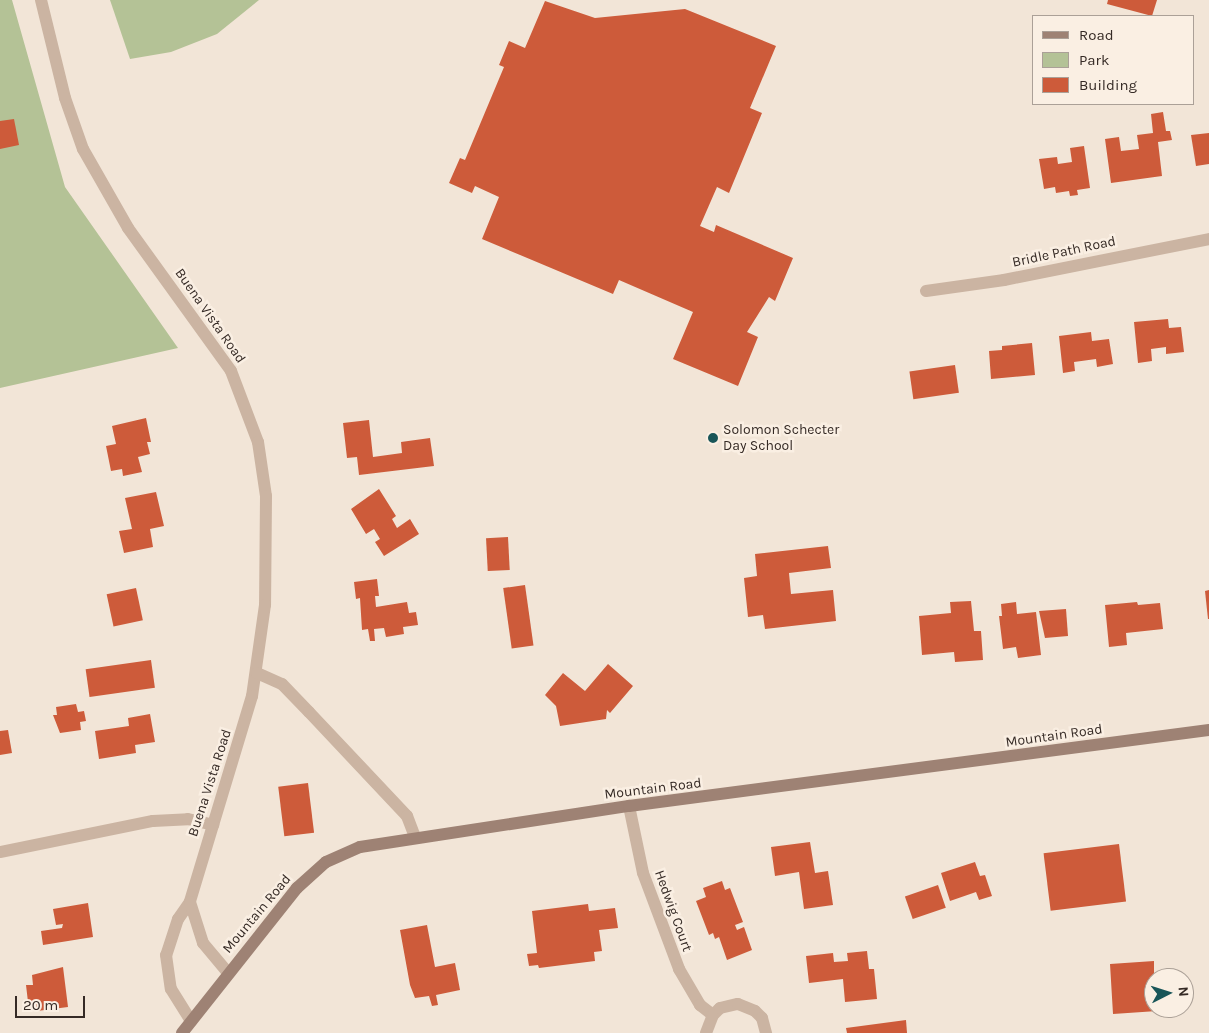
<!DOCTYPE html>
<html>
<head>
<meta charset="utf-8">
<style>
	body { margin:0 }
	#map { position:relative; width:1209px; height:1033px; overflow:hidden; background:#f2e5d7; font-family:Karla,sans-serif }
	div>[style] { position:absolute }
	.green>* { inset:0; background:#b4c296 }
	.building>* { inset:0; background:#cd5b3a; transform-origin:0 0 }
	.street>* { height:12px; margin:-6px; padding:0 6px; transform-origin:6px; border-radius:6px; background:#cbb4a2 }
	.secondary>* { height:12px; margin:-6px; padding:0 6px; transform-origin:6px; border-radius:6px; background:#9e8274 }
	.dots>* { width:14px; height:14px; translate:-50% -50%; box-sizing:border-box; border:2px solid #faefe3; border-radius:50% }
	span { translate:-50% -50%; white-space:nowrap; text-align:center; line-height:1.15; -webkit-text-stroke:5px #faefe3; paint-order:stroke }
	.street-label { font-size:14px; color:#352a25 }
	.poi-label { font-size:14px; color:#352a25 }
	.left { translate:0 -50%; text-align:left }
	.legend { position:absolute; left:1032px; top:15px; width:162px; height:90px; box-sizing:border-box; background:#faefe3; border:1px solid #aba097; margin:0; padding:6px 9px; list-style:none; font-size:15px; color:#352a25 }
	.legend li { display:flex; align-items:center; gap:10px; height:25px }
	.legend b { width:25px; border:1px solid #aba097 }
	.north { position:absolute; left:1144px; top:968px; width:50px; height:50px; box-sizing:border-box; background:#faefe3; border:1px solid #aba097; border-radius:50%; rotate:85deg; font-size:14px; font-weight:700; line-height:20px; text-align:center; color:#352a25 }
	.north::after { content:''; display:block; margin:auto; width:18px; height:22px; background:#195558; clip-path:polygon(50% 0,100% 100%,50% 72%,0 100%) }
	.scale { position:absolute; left:15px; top:996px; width:70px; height:22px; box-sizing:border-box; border:2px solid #352a25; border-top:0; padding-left:6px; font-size:15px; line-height:18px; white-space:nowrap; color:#352a25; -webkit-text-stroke:4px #faefe3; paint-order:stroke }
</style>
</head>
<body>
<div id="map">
	<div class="green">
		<i style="clip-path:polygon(0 0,12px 0,65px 187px,178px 348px,0 388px)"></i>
		<i style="clip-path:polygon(110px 0,259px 0,217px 34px,171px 52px,130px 59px)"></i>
	</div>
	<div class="building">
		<i style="clip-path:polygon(1108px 0,1157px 0,1152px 16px,1107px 4px)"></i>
		<i style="clip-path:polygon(545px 1px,595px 18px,685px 9px,776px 46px,750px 108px,762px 113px,729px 193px,717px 187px,700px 226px,714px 232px,716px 225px,793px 258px,775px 301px,769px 297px,747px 332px,758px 337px,738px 386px,673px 359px,693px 312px,619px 280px,613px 294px,482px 239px,499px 197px,475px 186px,472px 193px,449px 183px,460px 158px,465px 160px,504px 67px,499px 65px,509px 41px,525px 48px)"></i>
		<i style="clip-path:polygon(1163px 112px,1166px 131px,1170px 131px,1172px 140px,1158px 142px,1162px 176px,1111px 183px,1105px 139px,1119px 137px,1121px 151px,1139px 149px,1137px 135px,1153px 133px,1151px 114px)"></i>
		<i style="clip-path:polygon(14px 119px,19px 145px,0 149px,0 121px)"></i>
		<i style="clip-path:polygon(1209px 133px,1209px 164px,1196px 166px,1191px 135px)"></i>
		<i style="clip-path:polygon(1084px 146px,1090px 188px,1077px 190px,1078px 195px,1070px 196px,1069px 191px,1056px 193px,1055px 187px,1044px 189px,1039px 159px,1057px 157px,1058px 164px,1072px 162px,1070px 148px)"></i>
		<i style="clip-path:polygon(1168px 319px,1169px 328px,1181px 327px,1184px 352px,1166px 354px,1166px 347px,1151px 349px,1152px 361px,1138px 363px,1134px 322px)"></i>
		<i style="clip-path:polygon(1091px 332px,1092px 341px,1109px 339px,1113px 364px,1097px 367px,1096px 359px,1074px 362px,1075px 371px,1063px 373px,1059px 336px)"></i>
		<i style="clip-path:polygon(1032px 343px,1035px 375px,991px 379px,989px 351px,1002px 350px,1002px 346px)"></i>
		<i style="left:955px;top:365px;width:28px;height:46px;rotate:82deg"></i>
		<i style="clip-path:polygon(146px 418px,151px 442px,147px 442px,150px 454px,138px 457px,142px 472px,123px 476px,122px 469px,111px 471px,106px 446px,116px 444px,112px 426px)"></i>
		<i style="clip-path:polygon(369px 420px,373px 457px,402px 453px,401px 442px,430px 438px,434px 466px,359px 475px,357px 457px,347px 458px,343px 423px)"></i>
		<i style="clip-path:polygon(379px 489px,396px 516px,392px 519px,397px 528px,410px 519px,419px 534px,384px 556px,375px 542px,380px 539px,374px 529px,366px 534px,351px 509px)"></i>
		<i style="clip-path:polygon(156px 492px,164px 526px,150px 529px,153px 547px,124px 553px,119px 531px,132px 529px,125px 498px)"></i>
		<i style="left:508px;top:537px;width:33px;height:22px;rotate:87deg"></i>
		<i style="clip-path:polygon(828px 546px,831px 568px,789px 573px,791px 594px,833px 590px,836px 621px,765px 629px,763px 615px,748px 617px,744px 578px,757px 576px,755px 554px)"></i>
		<i style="clip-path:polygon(377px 579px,379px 596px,375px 596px,376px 607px,407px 602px,409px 613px,416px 612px,418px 625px,403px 627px,404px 634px,386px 637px,384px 628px,374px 629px,375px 641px,370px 641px,368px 629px,362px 630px,360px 598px,356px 599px,354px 582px)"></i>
		<i style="left:525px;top:585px;width:61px;height:22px;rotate:82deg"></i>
		<i style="left:136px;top:588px;width:33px;height:30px;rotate:78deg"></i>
		<i style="clip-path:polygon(1209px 590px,1209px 619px,1208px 619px,1205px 591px)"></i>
		<i style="clip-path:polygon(971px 601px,974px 631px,981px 631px,983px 660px,955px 662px,954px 652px,922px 655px,919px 616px,951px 613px,950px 602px)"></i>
		<i style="clip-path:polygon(1016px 602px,1017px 614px,1036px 612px,1041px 655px,1018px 658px,1016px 647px,1003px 649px,999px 616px,1002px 616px,1001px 604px)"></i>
		<i style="clip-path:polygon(1137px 602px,1138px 605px,1160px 603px,1163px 629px,1126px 633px,1127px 645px,1109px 647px,1105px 605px)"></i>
		<i style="clip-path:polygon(1066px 609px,1068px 636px,1045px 638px,1039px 611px)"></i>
		<i style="left:151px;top:660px;width:28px;height:66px;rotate:82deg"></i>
		<i style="clip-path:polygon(608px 664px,633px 686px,610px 713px,607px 710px,606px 719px,560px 726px,556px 706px,545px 695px,563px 673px,585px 691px)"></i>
		<i style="clip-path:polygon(76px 704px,78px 712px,84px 711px,86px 721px,80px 722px,81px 730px,60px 733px,53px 715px,57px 715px,56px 707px)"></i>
		<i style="clip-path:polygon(150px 714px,155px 742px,135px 745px,136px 753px,99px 759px,95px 731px,129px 726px,128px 718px)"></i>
		<i style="clip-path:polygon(8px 730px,12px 753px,0 755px,0 731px)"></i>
		<i style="left:308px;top:783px;width:50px;height:30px;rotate:83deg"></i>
		<i style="clip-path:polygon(810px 842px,815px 873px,828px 871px,833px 905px,804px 909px,799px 872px,775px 876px,771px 847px)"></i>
		<i style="left:1119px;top:844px;width:58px;height:76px;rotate:83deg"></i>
		<i style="clip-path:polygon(975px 862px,980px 876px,985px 875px,992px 896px,979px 900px,976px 892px,950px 901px,941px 873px)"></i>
		<i style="clip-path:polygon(722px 881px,725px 890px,730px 888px,743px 922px,735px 925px,737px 930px,744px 927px,752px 950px,727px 960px,719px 937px,715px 939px,713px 933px,709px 935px,696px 901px,706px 897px,703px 888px)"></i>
		<i style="left:938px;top:885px;width:24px;height:35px;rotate:71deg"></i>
		<i style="clip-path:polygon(88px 903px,93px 937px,43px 945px,41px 931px,62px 928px,63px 924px,56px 925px,53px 909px)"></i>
		<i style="clip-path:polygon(588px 904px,589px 911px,615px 908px,618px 928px,599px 930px,602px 951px,594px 952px,595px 961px,539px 968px,538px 965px,529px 966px,527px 954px,537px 953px,532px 911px)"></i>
		<i style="clip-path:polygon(427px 925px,435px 967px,455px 963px,460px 990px,436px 995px,438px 1005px,432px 1006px,429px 996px,415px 998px,410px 985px,400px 930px)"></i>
		<i style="clip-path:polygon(867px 951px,869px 969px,874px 969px,877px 999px,845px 1002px,843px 979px,809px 983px,806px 956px,833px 953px,834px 962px,848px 961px,847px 953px)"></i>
		<i style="clip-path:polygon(1154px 961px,1154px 1008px,1157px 1011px,1113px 1014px,1110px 964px)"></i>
		<i style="clip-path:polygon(63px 967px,68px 1007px,37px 1011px,36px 1001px,28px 1002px,26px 985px,33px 985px,32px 975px)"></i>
		<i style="clip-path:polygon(906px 1020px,907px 1033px,847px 1033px,846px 1028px)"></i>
	</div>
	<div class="street">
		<i style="left:41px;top:0;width:101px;rotate:76.2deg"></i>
		<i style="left:65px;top:98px;width:54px;rotate:70.6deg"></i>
		<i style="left:83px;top:149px;width:91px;rotate:60.3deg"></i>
		<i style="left:128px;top:228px;width:176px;rotate:54.2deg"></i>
		<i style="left:231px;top:371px;width:76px;rotate:69.2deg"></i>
		<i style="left:258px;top:442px;width:55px;rotate:81.6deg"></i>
		<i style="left:266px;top:496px;width:109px;rotate:90.5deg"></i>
		<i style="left:265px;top:605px;width:92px;rotate:98.1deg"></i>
		<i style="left:252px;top:696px;width:215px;rotate:106.8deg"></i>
		<i style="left:190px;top:902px;width:21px;rotate:125deg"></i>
		<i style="left:178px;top:919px;width:38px;rotate:108deg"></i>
		<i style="left:166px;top:955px;width:34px;rotate:82deg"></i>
		<i style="left:171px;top:989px;width:38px;rotate:58deg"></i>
		<i style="left:926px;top:291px;width:79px;rotate:-8deg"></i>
		<i style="left:1004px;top:280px;width:209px;rotate:-11.3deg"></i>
		<i style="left:257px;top:673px;width:27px;rotate:24deg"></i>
		<i style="left:282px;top:684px;width:39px;rotate:46deg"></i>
		<i style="left:309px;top:712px;width:143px;rotate:46.7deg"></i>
		<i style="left:407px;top:816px;width:22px;rotate:69deg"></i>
		<i style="left:629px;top:806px;width:68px;rotate:78.2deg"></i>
		<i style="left:643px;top:873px;width:103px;rotate:69.4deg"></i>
		<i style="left:679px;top:969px;width:42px;rotate:59.7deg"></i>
		<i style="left:700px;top:1005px;width:16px;rotate:38deg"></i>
		<i style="left:0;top:852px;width:156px;rotate:-11.5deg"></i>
		<i style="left:153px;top:821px;width:35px;rotate:-3deg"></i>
		<i style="left:188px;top:819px;width:26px;rotate:13deg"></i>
		<i style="left:190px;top:902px;width:43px;rotate:72.4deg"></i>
		<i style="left:203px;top:943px;width:39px;rotate:50deg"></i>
		<i style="left:706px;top:1033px;width:19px;rotate:-69deg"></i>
		<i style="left:713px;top:1015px;width:10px;rotate:-45deg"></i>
		<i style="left:720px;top:1008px;width:18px;rotate:-13deg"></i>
		<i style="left:738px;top:1004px;width:18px;rotate:22deg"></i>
		<i style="left:755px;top:1011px;width:10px;rotate:45deg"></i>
		<i style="left:762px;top:1018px;width:16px;rotate:75deg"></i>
	</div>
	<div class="secondary">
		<i style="left:182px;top:1033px;width:185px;rotate:-51.6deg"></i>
		<i style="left:297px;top:888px;width:39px;rotate:-42deg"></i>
		<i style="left:326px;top:862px;width:37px;rotate:-24deg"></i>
		<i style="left:360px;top:847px;width:272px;rotate:-8.7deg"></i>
		<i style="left:629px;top:806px;width:585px;rotate:-7.47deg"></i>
	</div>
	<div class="dots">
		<i style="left:713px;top:438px;background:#195558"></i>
	</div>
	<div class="street-label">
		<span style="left:1064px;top:252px;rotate:-12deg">Bridle Path Road</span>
		<span style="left:210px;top:316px;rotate:55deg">Buena Vista Road</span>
		<span style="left:1054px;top:736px;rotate:-8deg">Mountain Road</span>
		<span style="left:210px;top:783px;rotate:-72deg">Buena Vista Road</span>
		<span style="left:653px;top:789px;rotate:-7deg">Mountain Road</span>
		<span style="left:673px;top:911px;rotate:70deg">Hedwig Court</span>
		<span style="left:257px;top:914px;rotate:-50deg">Mountain Road</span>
	</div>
	<div class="poi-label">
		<span class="left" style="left:723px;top:438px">Solomon Schecter<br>Day School</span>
	</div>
	<ul class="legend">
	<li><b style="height:6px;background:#9e8274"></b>Road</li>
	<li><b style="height:14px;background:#b4c296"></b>Park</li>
	<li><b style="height:14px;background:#cd5b3a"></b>Building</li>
	</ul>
	<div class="north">N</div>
	<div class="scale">20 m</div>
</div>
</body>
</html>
